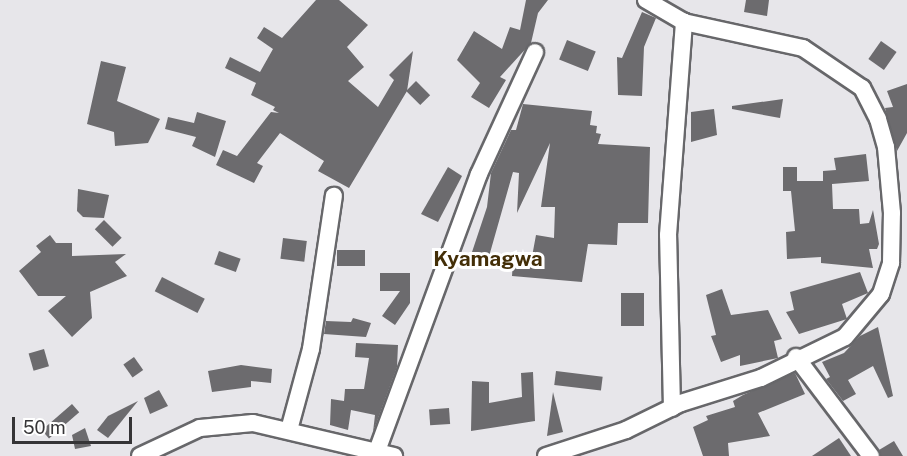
<!DOCTYPE html>
<html>
<head>
<meta charset="utf-8">
<style>
	body { margin:0 }
	#map { position:relative; width:907px; height:456px; overflow:hidden; background:#e7e6ea; font-family:"Public Sans",sans-serif }
	div>[style] { position:absolute }
	.building>* { inset:0; background:#6c6b6e; transform-origin:0 0 }
	.roads { filter:drop-shadow(2px 0 #67676a) drop-shadow(-2px 0 #67676a) drop-shadow(0 2px #67676a) drop-shadow(0 -2px #67676a) }
	.street>* { height:16px; margin:-8px; padding:0 8px; transform-origin:8px; border-radius:8px; background:#fff }
	span { translate:-50% -50%; white-space:nowrap; text-align:center; line-height:1.15; -webkit-text-stroke:6px #fff; paint-order:stroke }
	.quarter-label { font-size:21px; color:#432e07; font-weight:700 }
	.scale { position:absolute; left:12px; top:417px; width:120px; height:27px; box-sizing:border-box; border:3px solid #353436; border-top:0; padding-left:8px; font-size:18px; line-height:21px; white-space:nowrap; color:#353436; -webkit-text-stroke:4px #fff; paint-order:stroke }
</style>
</head>
<body>
<div id="map">
	<div class="building">
		<i style="clip-path:polygon(316px 0,339px 0,368px 25px,347px 47px,364px 67px,348px 81px,378px 107px,394px 80px,389px 75px,413px 51px,407px 91px,349px 188px,318px 171px,324px 161px,280px 133px,257px 163px,263px 166px,254px 183px,216px 165px,223px 150px,237px 156px,271px 112px,279px 113px,273px 110px,275px 107px,251px 95px,256px 83px,225px 68px,230px 57px,260px 72px,273px 49px,257px 38px,264px 27px,282px 38px)"></i>
		<i style="clip-path:polygon(526px 0,548px 0,538px 13px,531px 43px,500px 77px,506px 80px,489px 108px,471px 97px,480px 83px,457px 60px,474px 31px,502px 49px,510px 27px,520px 30px)"></i>
		<i style="clip-path:polygon(746px 0,769px 0,767px 16px,744px 12px)"></i>
		<i style="clip-path:polygon(642px 12px,656px 18px,644px 47px,642px 96px,618px 95px,617px 57px,622px 58px)"></i>
		<i style="left:567px;top:40px;width:31px;height:21px;rotate:22deg"></i>
		<i style="left:881px;top:41px;width:19px;height:22px;rotate:35deg"></i>
		<i style="clip-path:polygon(101px 61px,126px 67px,117px 101px,160px 119px,148px 143px,115px 146px,114px 132px,87px 124px)"></i>
		<i style="left:416px;top:81px;width:20px;height:14px;rotate:45deg"></i>
		<i style="clip-path:polygon(907px 84px,907px 133px,897px 151px,885px 108px,893px 107px,887px 91px)"></i>
		<i style="clip-path:polygon(783px 99px,780px 118px,732px 109px,732px 106px)"></i>
		<i style="clip-path:polygon(523px 104px,592px 111px,590px 125px,597px 126px,596px 133px,601px 134px,598px 144px,650px 147px,648px 223px,618px 223px,617px 245px,588px 244px,582px 282px,512px 276px,513px 261px,531px 262px,536px 235px,554px 238px,555px 207px,541px 207px,550px 143px,517px 213px,519px 173px,513px 172px,488px 260px,471px 255px,487px 207px,491px 173px,511px 130px,516px 130px)"></i>
		<i style="clip-path:polygon(714px 109px,717px 135px,691px 142px,691px 112px)"></i>
		<i style="clip-path:polygon(197px 112px,226px 121px,215px 157px,192px 146px,196px 137px,165px 129px,168px 117px,194px 123px)"></i>
		<i style="clip-path:polygon(866px 154px,869px 181px,832px 184px,833px 209px,859px 209px,860px 224px,869px 223px,873px 210px,879px 244px,877px 249px,869px 249px,873px 268px,821px 263px,821px 257px,787px 259px,786px 232px,795px 231px,791px 191px,783px 191px,783px 167px,797px 167px,797px 181px,823px 181px,823px 171px,836px 170px,834px 158px)"></i>
		<i style="clip-path:polygon(448px 167px,462px 176px,438px 222px,421px 214px)"></i>
		<i style="clip-path:polygon(78px 189px,109px 195px,104px 218px,83px 217px,77px 211px)"></i>
		<i style="left:104px;top:220px;width:25px;height:13px;rotate:45deg"></i>
		<i style="clip-path:polygon(50px 235px,56px 243px,72px 243px,72px 256px,126px 254px,115px 262px,127px 276px,90px 292px,92px 318px,72px 337px,48px 311px,66px 296px,38px 296px,19px 271px,41px 252px,36px 246px)"></i>
		<i style="left:283px;top:238px;width:24px;height:21px;rotate:7deg"></i>
		<i style="left:337px;top:250px;width:28px;height:16px"></i>
		<i style="left:219px;top:251px;width:23px;height:14px;rotate:20deg"></i>
		<i style="clip-path:polygon(860px 272px,868px 293px,842px 304px,847px 319px,799px 334px,786px 312px,794px 310px,790px 292px)"></i>
		<i style="clip-path:polygon(380px 273px,410px 273px,410px 303px,395px 325px,382px 316px,400px 291px,380px 291px)"></i>
		<i style="left:162px;top:277px;width:48px;height:16px;rotate:27deg"></i>
		<i style="clip-path:polygon(722px 289px,731px 315px,768px 310px,782px 339px,774px 341px,778px 358px,740px 366px,740px 355px,721px 362px,711px 336px,716px 335px,706px 295px)"></i>
		<i style="left:621px;top:293px;width:23px;height:33px"></i>
		<i style="clip-path:polygon(353px 318px,371px 323px,366px 337px,324px 334px,326px 321px,351px 322px)"></i>
		<i style="clip-path:polygon(878px 327px,893px 396px,888px 398px,873px 366px,848px 380px,856px 394px,843px 401px,826px 379px,830px 377px,822px 362px,844px 353px,860px 336px)"></i>
		<i style="clip-path:polygon(356px 343px,398px 345px,397px 367px,373px 432px,375px 415px,351px 410px,348px 430px,330px 425px,331px 399px,344px 401px,345px 389px,364px 389px,369px 358px,355px 357px)"></i>
		<i style="left:44px;top:349px;width:18px;height:16px;rotate:74deg"></i>
		<i style="left:134px;top:357px;width:16px;height:13px;rotate:55deg"></i>
		<i style="clip-path:polygon(241px 365px,272px 369px,271px 383px,251px 381px,251px 387px,212px 392px,208px 371px)"></i>
		<i style="left:556px;top:371px;width:47px;height:14px;rotate:7deg"></i>
		<i style="clip-path:polygon(533px 372px,535px 421px,471px 431px,472px 381px,489px 382px,489px 403px,522px 397px,521px 373px)"></i>
		<i style="clip-path:polygon(795px 373px,805px 394px,758px 413px,770px 436px,728px 443px,729px 456px,703px 456px,693px 427px,708px 420px,706px 416px,735px 407px,733px 401px,743px 395px)"></i>
		<i style="clip-path:polygon(159px 390px,168px 406px,150px 414px,144px 398px)"></i>
		<i style="clip-path:polygon(553px 392px,563px 432px,547px 436px)"></i>
		<i style="clip-path:polygon(138px 401px,108px 438px,97px 430px,108px 416px)"></i>
		<i style="left:72px;top:404px;width:11px;height:40px;rotate:49deg"></i>
		<i style="left:449px;top:408px;width:16px;height:20px;rotate:86deg"></i>
		<i style="clip-path:polygon(85px 428px,91px 446px,75px 449px,72px 435px)"></i>
		<i style="clip-path:polygon(839px 438px,851px 456px,812px 456px)"></i>
		<i style="clip-path:polygon(894px 441px,903px 456px,881px 456px,879px 450px)"></i>
	</div>
	<div class="roads">
		<div class="street">
			<i style="left:796px;top:357px;width:124px;rotate:52.9deg"></i>
			<i style="left:672px;top:408px;width:173px;rotate:-91.3deg"></i>
			<i style="left:668px;top:235px;width:214px;rotate:-85.7deg"></i>
			<i style="left:289px;top:430px;width:84px;rotate:-74.8deg"></i>
			<i style="left:311px;top:349px;width:155px;rotate:-81.5deg"></i>
			<i style="left:377px;top:451px;width:295px;rotate:-69.8deg"></i>
			<i style="left:479px;top:174px;width:134px;rotate:-65.3deg"></i>
			<i style="left:140px;top:456px;width:66px;rotate:-25deg"></i>
			<i style="left:200px;top:428px;width:53px;rotate:-5.4deg"></i>
			<i style="left:253px;top:423px;width:145px;rotate:13.2deg"></i>
			<i style="left:546px;top:456px;width:84px;rotate:-18deg"></i>
			<i style="left:626px;top:430px;width:61px;rotate:-26.1deg"></i>
			<i style="left:681px;top:403px;width:84px;rotate:-17.4deg"></i>
			<i style="left:761px;top:378px;width:93px;rotate:-26deg"></i>
			<i style="left:845px;top:337px;width:56px;rotate:-50.1deg"></i>
			<i style="left:881px;top:294px;width:33px;rotate:-72deg"></i>
			<i style="left:891px;top:263px;width:50px;rotate:-88.9deg"></i>
			<i style="left:892px;top:213px;width:66px;rotate:-95.2deg"></i>
			<i style="left:886px;top:147px;width:29px;rotate:-106deg"></i>
			<i style="left:878px;top:119px;width:35px;rotate:-117deg"></i>
			<i style="left:862px;top:88px;width:71px;rotate:-145.9deg"></i>
			<i style="left:803px;top:48px;width:122px;rotate:-167.7deg"></i>
			<i style="left:684px;top:22px;width:44px;rotate:-149.9deg"></i>
		</div>
	</div>
	<div class="quarter-label">
		<span style="left:488px;top:259px">Kyamagwa</span>
	</div>
	<div class="scale">50 m</div>
</div>
</body>
</html>
